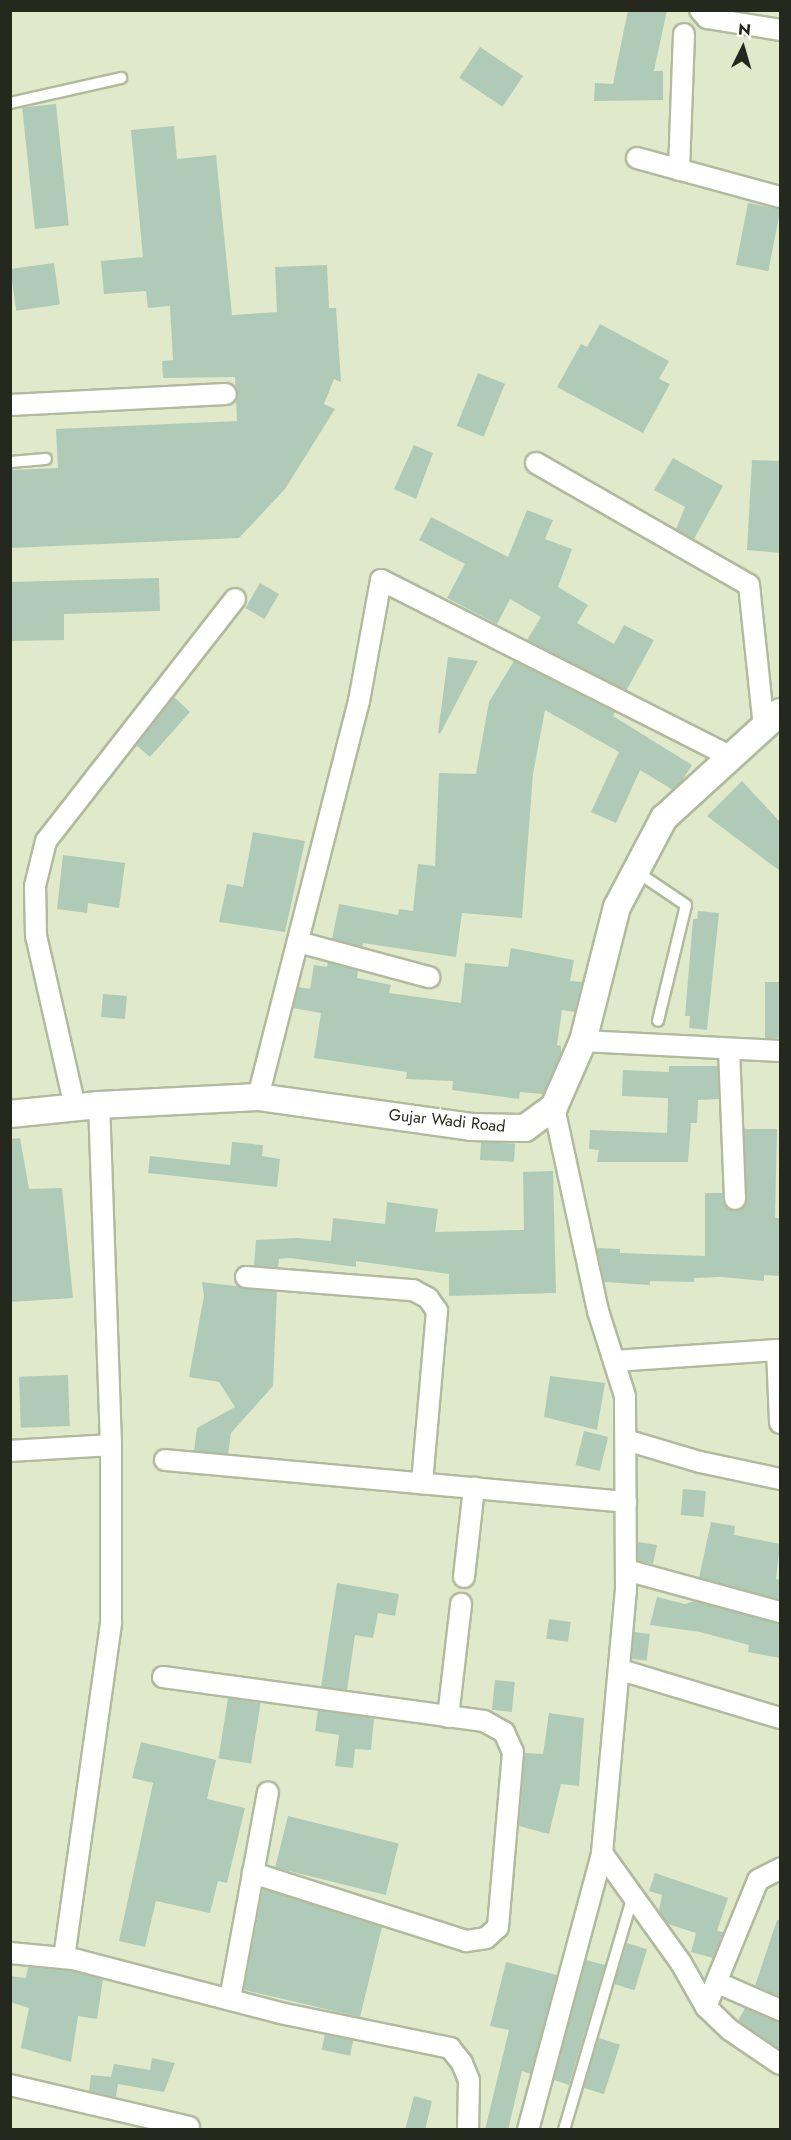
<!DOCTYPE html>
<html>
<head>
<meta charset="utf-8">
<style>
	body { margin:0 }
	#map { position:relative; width:791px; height:2140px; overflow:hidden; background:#e0e9ca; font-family:Jost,sans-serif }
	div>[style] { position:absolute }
	.building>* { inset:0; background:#afcbb7; transform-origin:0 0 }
	.roads { filter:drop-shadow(2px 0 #b2ba9d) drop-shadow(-2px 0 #b2ba9d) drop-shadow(0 2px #b2ba9d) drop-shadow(0 -2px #b2ba9d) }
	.service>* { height:10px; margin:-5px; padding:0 5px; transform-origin:5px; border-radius:5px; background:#fff }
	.minor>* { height:20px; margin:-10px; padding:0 10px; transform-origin:10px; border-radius:10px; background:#fff }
	.tertiary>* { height:26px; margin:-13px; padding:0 13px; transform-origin:13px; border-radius:13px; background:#fff }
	span { translate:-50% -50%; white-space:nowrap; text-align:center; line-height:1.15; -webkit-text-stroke:4.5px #fff; paint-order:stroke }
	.street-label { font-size:16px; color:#25281d }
	.frame { position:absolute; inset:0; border:12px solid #25281d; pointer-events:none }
	.north { position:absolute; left:713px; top:18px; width:60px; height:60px; -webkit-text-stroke:4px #fff; paint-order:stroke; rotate:5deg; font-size:16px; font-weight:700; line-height:24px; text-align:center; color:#25281d }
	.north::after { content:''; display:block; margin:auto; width:21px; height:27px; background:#25281d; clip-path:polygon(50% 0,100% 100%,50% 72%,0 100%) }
</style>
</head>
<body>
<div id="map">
	<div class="building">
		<i style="clip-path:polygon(628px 10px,667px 10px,654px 71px,663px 71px,663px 100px,594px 101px,595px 83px,613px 84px)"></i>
		<i style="left:480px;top:47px;width:52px;height:37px;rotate:34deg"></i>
		<i style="left:56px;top:104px;width:122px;height:34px;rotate:84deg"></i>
		<i style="clip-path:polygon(174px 126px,177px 159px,216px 155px,232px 315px,277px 312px,275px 267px,327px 265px,329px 308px,336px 308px,341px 382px,334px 379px,324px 404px,335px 409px,285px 489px,239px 538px,10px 548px,10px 470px,58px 468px,56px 429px,237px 421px,235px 377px,163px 378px,162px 361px,173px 360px,170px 306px,148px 308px,146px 291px,104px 294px,101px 261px,143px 257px,131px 130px)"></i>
		<i style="left:748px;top:203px;width:33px;height:63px;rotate:11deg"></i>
		<i style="left:54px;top:263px;width:42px;height:44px;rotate:82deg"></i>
		<i style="clip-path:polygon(600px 324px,669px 361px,659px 379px,670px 384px,643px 433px,557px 387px,581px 344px,587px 347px)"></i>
		<i style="left:478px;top:373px;width:29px;height:57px;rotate:22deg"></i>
		<i style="clip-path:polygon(414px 445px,433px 453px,416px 499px,394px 489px)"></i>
		<i style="clip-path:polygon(673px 458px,723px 486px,694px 539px,676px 529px,685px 507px,654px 490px)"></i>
		<i style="clip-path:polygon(752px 460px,780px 461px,780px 553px,747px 550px)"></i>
		<i style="clip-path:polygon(527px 510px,553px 520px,545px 539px,572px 549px,558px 587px,588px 605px,577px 623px,614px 644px,624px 625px,654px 640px,626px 691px,527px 640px,541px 617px,510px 599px,497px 624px,447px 598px,465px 564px,419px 540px,431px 517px,508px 557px)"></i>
		<i style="clip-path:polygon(159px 578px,160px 611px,64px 614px,64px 640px,10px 641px,10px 582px)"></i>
		<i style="left:260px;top:583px;width:22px;height:29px;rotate:30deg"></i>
		<i style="clip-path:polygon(448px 657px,478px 661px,440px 734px,438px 733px)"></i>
		<i style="clip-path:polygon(514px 661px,615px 712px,613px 716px,692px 765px,682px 781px,673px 790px,640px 770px,616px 823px,591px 812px,619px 752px,545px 710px,533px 774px,522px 918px,462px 913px,456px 957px,363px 943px,362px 947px,332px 939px,339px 904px,398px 915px,399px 909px,413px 911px,418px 864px,435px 866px,439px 773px,476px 774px,489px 702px)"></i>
		<i style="clip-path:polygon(174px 697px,190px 712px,150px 757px,136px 745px)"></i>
		<i style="clip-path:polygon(742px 781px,780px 822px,780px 871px,707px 816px)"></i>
		<i style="clip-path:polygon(253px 832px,305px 841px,285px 932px,219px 922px,227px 884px,243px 887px)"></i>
		<i style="clip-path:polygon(63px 855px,125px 863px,119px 908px,88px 903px,87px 913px,57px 909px)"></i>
		<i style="clip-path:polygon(698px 911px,719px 913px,707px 1030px,689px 1028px,690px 1016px,685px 1016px,693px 919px,697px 919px)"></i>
		<i style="clip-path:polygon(511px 948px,574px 960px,570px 981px,582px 982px,575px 1012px,562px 1010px,557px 1045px,561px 1046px,561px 1055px,543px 1094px,520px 1092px,519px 1099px,452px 1090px,453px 1081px,406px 1079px,407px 1072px,314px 1058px,321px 1013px,293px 1008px,298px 987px,310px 989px,314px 965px,327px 967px,328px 962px,358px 970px,357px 978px,391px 985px,389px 993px,461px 1003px,465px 963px,508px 967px)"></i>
		<i style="left:765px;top:982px;width:15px;height:56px"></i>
		<i style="left:103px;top:994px;width:24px;height:23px;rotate:5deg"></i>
		<i style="clip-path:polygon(669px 1066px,718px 1066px,719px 1099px,698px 1100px,697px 1123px,691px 1123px,688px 1162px,597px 1162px,599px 1150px,589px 1149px,590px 1130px,667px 1133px,668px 1098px,622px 1096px,623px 1070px,669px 1072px)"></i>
		<i style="clip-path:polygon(744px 1129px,777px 1129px,775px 1218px,780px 1218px,780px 1276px,764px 1275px,764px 1281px,721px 1277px,694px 1278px,694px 1282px,650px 1281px,650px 1285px,604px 1282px,597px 1248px,620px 1249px,620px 1253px,705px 1256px,705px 1193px,723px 1193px,725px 1205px,730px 1210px,741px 1209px,746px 1204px)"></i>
		<i style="clip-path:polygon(20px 1138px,29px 1189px,62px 1188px,73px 1298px,10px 1302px,10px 1139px)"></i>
		<i style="clip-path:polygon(232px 1142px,263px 1145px,262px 1156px,280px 1159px,277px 1187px,148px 1173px,150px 1156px,230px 1165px)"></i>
		<i style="left:481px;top:1142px;width:34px;height:18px;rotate:3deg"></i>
		<i style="clip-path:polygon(553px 1171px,556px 1293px,449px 1296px,449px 1274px,356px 1261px,356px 1267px,290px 1258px,279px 1259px,278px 1267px,254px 1266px,256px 1240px,297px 1238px,331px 1241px,333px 1218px,385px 1224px,387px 1202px,438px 1209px,435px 1232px,524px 1230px,523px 1172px)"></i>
		<i style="clip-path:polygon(202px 1282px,277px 1291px,273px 1386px,231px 1433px,228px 1454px,194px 1451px,197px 1428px,235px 1407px,219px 1382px,189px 1377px,204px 1296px)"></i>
		<i style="left:68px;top:1375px;width:51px;height:49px;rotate:88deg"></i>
		<i style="clip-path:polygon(550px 1376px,605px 1383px,597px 1430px,544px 1417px)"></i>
		<i style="left:584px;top:1431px;width:25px;height:35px;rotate:14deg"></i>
		<i style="left:683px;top:1489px;width:23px;height:26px;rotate:5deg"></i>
		<i style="clip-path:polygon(711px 1522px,735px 1526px,734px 1535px,780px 1544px,776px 1579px,780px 1580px,780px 1600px,699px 1578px)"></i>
		<i style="clip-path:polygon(638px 1542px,657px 1545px,653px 1564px,638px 1561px)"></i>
		<i style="clip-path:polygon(337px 1583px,399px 1594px,395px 1616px,378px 1613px,373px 1638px,355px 1635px,347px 1690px,321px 1687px)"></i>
		<i style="clip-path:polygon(657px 1597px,685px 1604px,694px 1601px,780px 1624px,780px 1658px,748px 1652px,749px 1645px,700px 1632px,650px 1625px)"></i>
		<i style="left:549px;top:1619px;width:22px;height:20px;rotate:8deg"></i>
		<i style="left:634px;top:1632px;width:16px;height:27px;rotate:7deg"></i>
		<i style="left:495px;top:1680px;width:20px;height:30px;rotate:6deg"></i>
		<i style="left:228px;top:1698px;width:33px;height:61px;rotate:9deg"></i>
		<i style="clip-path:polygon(318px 1710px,374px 1718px,371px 1750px,355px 1749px,353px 1768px,335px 1766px,339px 1735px,315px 1731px)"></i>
		<i style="clip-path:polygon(549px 1713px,584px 1718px,579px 1786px,561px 1784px,549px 1834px,519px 1826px,525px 1753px,543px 1754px)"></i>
		<i style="clip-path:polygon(141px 1742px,216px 1760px,207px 1799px,245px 1808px,227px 1883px,218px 1881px,210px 1913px,156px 1901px,145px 1947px,119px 1941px,153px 1783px,132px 1778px)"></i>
		<i style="left:288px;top:1816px;width:114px;height:53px;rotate:14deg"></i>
		<i style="clip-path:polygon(655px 1873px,728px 1898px,717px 1931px,724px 1932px,713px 1958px,691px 1952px,696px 1933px,668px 1924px,659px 1911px,662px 1895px,649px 1891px)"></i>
		<i style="clip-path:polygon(263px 1889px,382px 1927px,360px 2017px,244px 1990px)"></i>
		<i style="clip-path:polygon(777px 1920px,780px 1920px,780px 1997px,755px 1986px)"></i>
		<i style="left:627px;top:1943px;width:21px;height:43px;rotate:17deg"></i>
		<i style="clip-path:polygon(586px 1960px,605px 1965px,569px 2085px,554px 2080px)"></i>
		<i style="clip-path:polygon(506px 1962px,557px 1975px,531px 2074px,522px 2071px,508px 2130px,485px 2130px,509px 2030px,490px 2026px)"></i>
		<i style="clip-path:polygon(28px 1967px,71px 1971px,103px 1979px,97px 2019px,78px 2016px,71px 2062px,21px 2048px,29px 2008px,10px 2002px,10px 1976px,26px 1978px)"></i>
		<i style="clip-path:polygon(745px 2008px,780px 2022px,780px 2050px,738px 2021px)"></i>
		<i style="left:325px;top:2034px;width:29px;height:16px;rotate:12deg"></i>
		<i style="left:599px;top:2038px;width:22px;height:52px;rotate:18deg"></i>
		<i style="clip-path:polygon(152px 2058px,175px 2063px,164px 2092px,118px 2084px,116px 2097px,89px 2091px,91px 2075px,111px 2077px,114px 2064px,150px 2070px)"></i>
		<i style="clip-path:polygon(414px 2096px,432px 2101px,425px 2130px,405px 2130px)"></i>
	</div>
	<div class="roads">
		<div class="service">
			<i style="left:10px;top:103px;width:114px;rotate:-12.7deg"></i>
			<i style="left:10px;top:462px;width:36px;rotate:-5deg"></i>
			<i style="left:637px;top:872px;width:59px;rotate:34deg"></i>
			<i style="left:686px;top:905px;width:119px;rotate:103.6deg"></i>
			<i style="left:564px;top:2130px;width:245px;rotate:-73.6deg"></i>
		</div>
		<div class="minor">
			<i style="left:700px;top:10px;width:11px;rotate:49deg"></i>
			<i style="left:707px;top:18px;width:74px;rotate:9.3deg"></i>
			<i style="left:637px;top:158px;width:148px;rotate:15.3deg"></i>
			<i style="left:679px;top:170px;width:136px;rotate:-87.9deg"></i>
			<i style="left:10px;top:405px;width:216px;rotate:-2.9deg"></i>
			<i style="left:536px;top:463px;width:245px;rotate:29.8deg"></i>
			<i style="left:749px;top:585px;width:143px;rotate:84deg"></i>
			<i style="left:298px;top:942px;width:136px;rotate:15deg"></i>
			<i style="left:583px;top:1041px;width:197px;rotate:2.9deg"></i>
			<i style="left:729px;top:1049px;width:150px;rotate:87.7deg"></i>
			<i style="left:258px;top:1097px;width:409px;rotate:-75.7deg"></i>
			<i style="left:359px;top:701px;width:123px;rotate:-79.7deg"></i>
			<i style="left:381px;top:580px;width:392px;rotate:26.8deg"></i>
			<i style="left:75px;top:1107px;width:175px;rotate:-102.8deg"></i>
			<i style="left:36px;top:936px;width:50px;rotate:-91.1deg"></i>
			<i style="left:35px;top:886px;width:46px;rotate:-76.3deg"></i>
			<i style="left:46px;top:841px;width:307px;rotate:-52deg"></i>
			<i style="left:246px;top:1277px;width:168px;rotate:4.5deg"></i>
			<i style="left:413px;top:1290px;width:17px;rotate:28deg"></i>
			<i style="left:428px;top:1298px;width:16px;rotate:55deg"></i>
			<i style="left:437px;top:1311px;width:173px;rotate:95deg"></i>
			<i style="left:614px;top:1361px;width:163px;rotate:-3.9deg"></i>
			<i style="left:777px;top:1350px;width:73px;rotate:87.6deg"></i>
			<i style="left:626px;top:1440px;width:77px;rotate:16.6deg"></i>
			<i style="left:700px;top:1462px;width:82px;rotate:12deg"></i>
			<i style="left:10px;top:1451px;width:101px;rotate:-3.4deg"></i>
			<i style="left:165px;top:1460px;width:463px;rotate:5.2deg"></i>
			<i style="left:626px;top:1570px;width:160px;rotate:15.3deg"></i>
			<i style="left:464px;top:1577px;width:90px;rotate:-83.6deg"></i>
			<i style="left:621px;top:1670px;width:166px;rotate:16.8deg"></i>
			<i style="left:163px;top:1677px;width:324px;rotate:7.8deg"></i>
			<i style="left:484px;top:1721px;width:23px;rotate:29deg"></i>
			<i style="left:504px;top:1732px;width:22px;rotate:66deg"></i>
			<i style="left:513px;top:1752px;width:176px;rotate:94.9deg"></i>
			<i style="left:498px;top:1927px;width:16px;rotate:137deg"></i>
			<i style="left:486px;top:1938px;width:20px;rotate:171deg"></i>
			<i style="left:466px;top:1941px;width:224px;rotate:-162.3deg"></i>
			<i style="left:448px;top:1717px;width:114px;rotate:-83.4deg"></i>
			<i style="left:602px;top:1853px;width:135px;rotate:54.3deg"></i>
			<i style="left:681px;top:1963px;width:51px;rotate:60.4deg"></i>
			<i style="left:706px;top:2007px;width:33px;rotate:44deg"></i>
			<i style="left:730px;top:2030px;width:60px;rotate:34.2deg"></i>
			<i style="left:10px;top:1953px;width:63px;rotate:5.4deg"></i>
			<i style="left:73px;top:1959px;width:214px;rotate:14.6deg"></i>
			<i style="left:280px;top:2013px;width:174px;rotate:11.6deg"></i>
			<i style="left:450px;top:2048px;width:19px;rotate:51deg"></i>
			<i style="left:462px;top:2063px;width:18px;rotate:68deg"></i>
			<i style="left:469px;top:2080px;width:50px;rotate:91.1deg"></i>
			<i style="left:64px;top:1958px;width:339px;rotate:-82deg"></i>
			<i style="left:111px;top:1622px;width:177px;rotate:-90deg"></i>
			<i style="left:111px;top:1445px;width:340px;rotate:-92deg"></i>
			<i style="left:718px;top:1983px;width:68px;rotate:23.5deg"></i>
			<i style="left:230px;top:1999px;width:210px;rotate:-79.6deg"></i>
			<i style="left:706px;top:2007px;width:137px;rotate:-67.7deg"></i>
			<i style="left:758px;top:1880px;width:25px;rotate:-27deg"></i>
			<i style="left:10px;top:2085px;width:184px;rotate:13.2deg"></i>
			<i style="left:528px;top:2130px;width:287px;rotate:-75deg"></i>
			<i style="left:602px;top:1853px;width:264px;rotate:-84.8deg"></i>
			<i style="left:626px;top:1590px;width:194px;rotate:-90.3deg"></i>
			<i style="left:625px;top:1396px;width:89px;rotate:-107.6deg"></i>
			<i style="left:598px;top:1311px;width:209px;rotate:-102.2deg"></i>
		</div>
		<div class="tertiary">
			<i style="left:10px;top:1114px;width:89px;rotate:-5.8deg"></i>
			<i style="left:99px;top:1105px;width:159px;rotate:-2.9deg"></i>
			<i style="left:258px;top:1097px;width:215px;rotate:8deg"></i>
			<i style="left:471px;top:1127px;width:54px;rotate:1.1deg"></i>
			<i style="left:525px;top:1128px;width:36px;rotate:-36deg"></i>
			<i style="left:554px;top:1107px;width:72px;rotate:-66.3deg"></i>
			<i style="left:583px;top:1041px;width:138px;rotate:-75.8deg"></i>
			<i style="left:617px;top:907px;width:101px;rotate:-62.2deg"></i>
			<i style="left:664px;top:818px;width:157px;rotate:-42.4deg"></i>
		</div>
	</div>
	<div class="street-label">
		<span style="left:447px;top:1121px;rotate:6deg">Gujar Wadi Road</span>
	</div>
	<div class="frame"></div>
	<div class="north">N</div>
</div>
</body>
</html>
